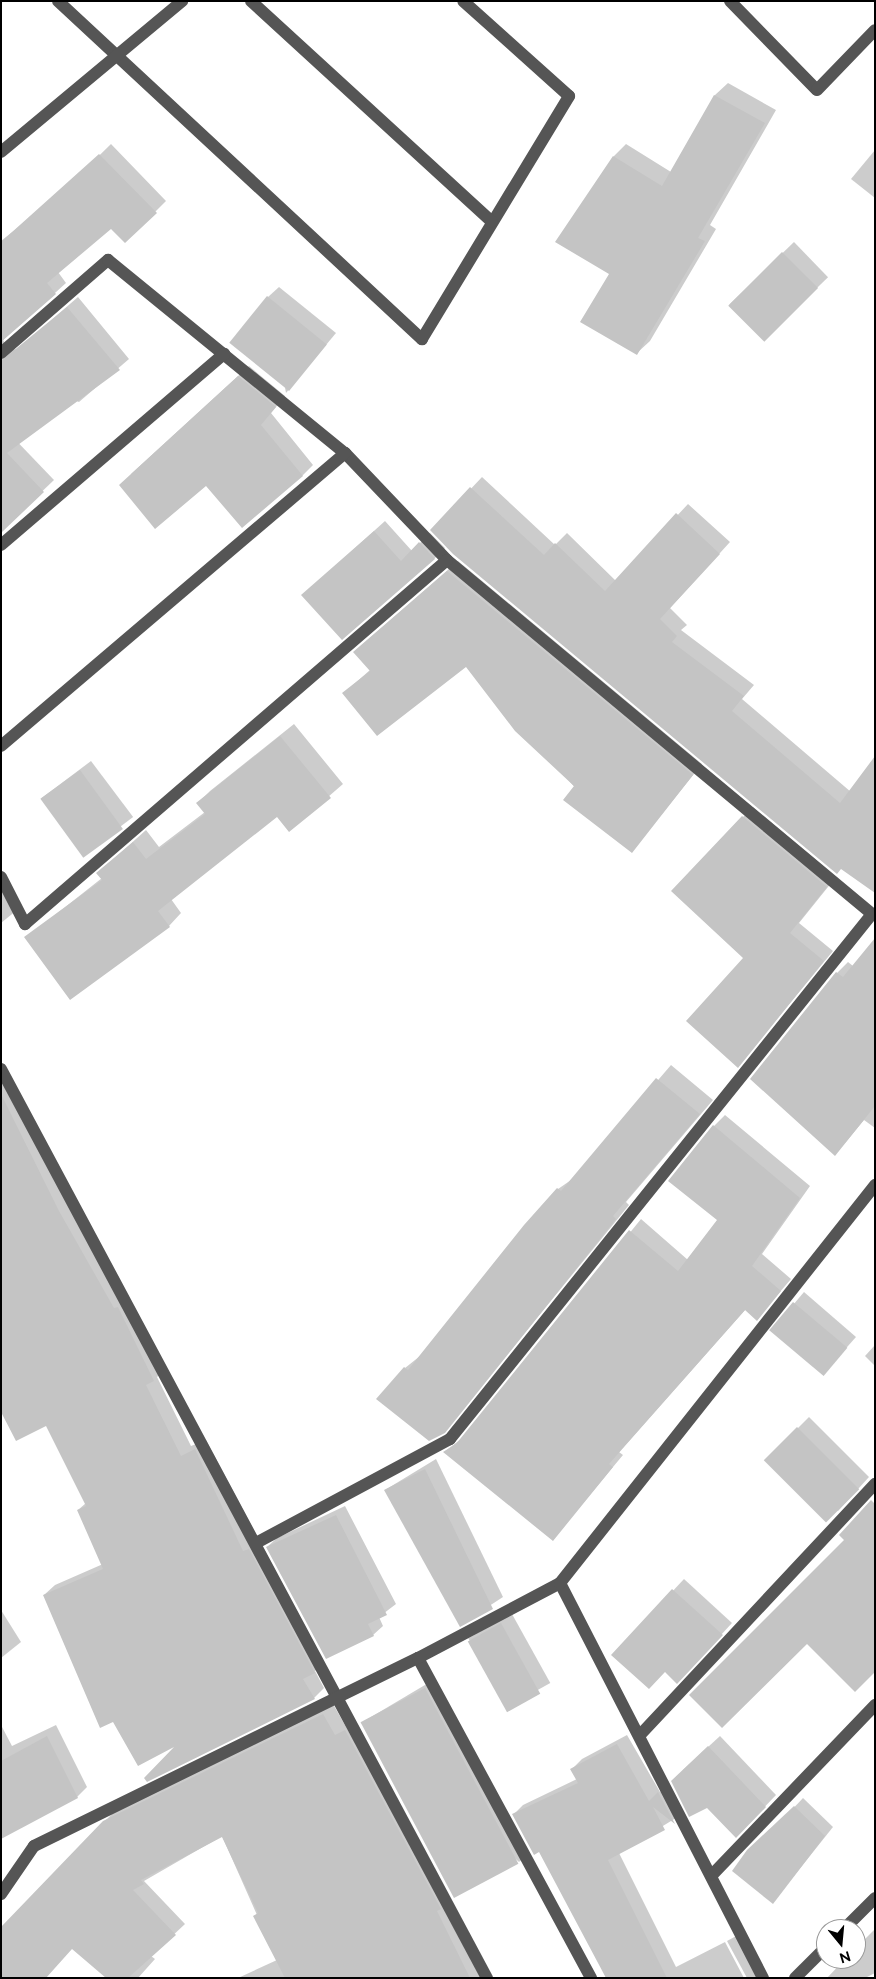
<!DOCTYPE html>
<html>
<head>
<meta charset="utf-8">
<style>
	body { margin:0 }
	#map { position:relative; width:876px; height:1979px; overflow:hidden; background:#fff; font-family:Raleway,sans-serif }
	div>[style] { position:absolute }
	.shadow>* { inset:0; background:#0003; transform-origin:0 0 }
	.building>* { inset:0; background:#c4c4c4; transform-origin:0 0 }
	.minor>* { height:12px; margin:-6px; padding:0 6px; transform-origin:6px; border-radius:6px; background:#555 }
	span { translate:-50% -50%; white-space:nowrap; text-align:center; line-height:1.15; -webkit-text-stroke:4px #fff; paint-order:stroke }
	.frame { position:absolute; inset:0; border:2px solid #000; pointer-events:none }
	.north { position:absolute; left:816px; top:1919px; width:50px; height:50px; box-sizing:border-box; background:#fff; border:1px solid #999; border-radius:50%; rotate:163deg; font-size:14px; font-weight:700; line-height:20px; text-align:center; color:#000 }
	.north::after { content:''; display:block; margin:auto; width:18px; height:22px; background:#000; clip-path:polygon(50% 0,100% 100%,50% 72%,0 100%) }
</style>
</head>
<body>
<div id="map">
	<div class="shadow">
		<i style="clip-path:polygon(728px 83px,776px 110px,710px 225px,716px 229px,650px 341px,637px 353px,610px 274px,614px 156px,626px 144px,671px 172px,715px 95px)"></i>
		<i style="clip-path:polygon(111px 144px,166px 201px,125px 242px,111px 228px,58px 272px,66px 283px,3px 340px,9px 350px,18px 349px,78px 297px,129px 359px,79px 402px,1px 372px,1px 241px,62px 192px)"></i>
		<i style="clip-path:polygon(875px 150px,875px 198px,851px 179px)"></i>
		<i style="left:794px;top:242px;width:49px;height:90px;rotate:46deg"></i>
		<i style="clip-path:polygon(279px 287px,336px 333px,286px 393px,268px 297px)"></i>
		<i style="clip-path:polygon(249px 366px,285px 396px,271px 413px,313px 465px,302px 476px,131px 474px)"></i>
		<i style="clip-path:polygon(7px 431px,54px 480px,6px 526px)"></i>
		<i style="clip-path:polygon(482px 477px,555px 545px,567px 533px,616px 581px,688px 504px,730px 542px,670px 608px,687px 625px,681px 630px,754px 685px,742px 699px,851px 792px,875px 892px,432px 530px)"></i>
		<i style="clip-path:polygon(385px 521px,412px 551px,430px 533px,445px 548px,434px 559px,314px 585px)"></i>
		<i style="clip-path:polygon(458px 561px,702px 764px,632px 851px,466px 666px,344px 693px,370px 670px,354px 652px)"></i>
		<i style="clip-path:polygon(294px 724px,343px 784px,290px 830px,277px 816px,171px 899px,181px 913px,169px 926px,26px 938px,102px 878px,98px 873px,146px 830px,159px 847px,205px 812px,198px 803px,210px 791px)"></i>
		<i style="left:91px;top:761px;width:70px;height:62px;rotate:53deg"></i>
		<i style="clip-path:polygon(753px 807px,836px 877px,799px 923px,833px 951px,738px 1066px,745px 958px,743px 817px)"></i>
		<i style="clip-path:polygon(1px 873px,22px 906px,1px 923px)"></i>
		<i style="clip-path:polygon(875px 940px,875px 1128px,864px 1120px,845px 1143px,837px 973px,848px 962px,853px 966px)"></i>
		<i style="clip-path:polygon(1px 1063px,69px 1200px,164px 1370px,157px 1377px,191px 1446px,206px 1440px,324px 1662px,315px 1671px,324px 1688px,314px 1698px,179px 1744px,44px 1595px,55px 1585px,103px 1564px,78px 1510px,86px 1503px,46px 1424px,1px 1409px)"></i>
		<i style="clip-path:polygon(671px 1065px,713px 1100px,626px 1202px,629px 1205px,444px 1432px,405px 1368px,420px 1356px,558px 1189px,574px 1178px)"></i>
		<i style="clip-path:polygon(725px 1115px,810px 1186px,762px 1254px,791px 1279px,757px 1319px,746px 1309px,619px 1452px,623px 1455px,553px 1539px,444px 1452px,465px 1436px,641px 1219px,688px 1260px,719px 1220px,714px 1126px)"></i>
		<i style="clip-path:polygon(804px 1292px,856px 1337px,832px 1364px,771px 1331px)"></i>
		<i style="clip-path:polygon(875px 1345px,875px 1366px,865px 1356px)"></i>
		<i style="clip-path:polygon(809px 1417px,869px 1477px,838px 1511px,766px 1460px)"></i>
		<i style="clip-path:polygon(436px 1459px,503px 1597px,460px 1625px,385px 1490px)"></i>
		<i style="clip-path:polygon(345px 1506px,396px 1604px,379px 1617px,383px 1626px,373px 1635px,267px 1547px,277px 1538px)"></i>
		<i style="clip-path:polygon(684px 1579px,732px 1623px,688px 1671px,666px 1670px,613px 1655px)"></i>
		<i style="clip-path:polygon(1px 1610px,21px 1642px,1px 1658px)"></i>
		<i style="left:512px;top:1614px;width:79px;height:50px;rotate:61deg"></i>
		<i style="clip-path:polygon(435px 1679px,529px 1853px,519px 1862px,361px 1723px)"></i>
		<i style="clip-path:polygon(333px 1704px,488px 1978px,238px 1978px,277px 1960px,222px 1836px,144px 1881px,185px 1924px,151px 1956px,155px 1959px,138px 1978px,107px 1978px,73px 1948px,104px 1822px,114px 1812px)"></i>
		<i style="clip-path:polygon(1px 1725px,12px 1746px,56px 1725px,87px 1787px,77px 1797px,1px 1837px)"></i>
		<i style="clip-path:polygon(627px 1735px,660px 1792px,669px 1784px,684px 1813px,619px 1853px,676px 1967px,725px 1942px,744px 1978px,608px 1978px,540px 1850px,513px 1815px,523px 1805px,577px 1779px,572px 1769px,582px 1759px)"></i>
		<i style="clip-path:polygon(720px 1736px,776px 1795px,736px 1837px,683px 1770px)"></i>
		<i style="clip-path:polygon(803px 1798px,833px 1827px,773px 1902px,734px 1871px)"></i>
		<i style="clip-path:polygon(875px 1929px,875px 1973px,865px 1978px,827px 1978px,845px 1959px,856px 1959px,856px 1948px)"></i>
		<i style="clip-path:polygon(738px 1935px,761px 1978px,747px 1978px,727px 1941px)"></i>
	</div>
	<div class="building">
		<i style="clip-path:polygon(714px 95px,765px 123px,698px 238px,705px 241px,637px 355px,580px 322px,609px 274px,555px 242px,613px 156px,662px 186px)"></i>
		<i style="clip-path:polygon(99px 154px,157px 213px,125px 243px,111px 229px,47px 283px,56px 294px,1px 342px,1px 242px)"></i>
		<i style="left:782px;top:252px;width:51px;height:76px;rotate:45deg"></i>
		<i style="left:267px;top:296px;width:77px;height:60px;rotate:39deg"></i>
		<i style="clip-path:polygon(67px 307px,120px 370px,7px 453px,44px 492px,1px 533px,1px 361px)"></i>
		<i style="clip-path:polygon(238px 376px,276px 407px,261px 425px,303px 476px,242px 528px,206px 486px,155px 529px,119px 485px)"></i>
		<i style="clip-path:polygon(470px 487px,544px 555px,555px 543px,605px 591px,676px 513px,720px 554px,660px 619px,677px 636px,672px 642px,744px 696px,732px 711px,840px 803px,875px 756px,875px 893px,841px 869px,837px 874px,453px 554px,430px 530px)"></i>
		<i style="clip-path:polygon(374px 531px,401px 561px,419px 542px,435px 559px,342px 640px,301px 595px)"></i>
		<i style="clip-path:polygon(447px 571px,693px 775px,632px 853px,563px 800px,574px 786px,515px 731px,466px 667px,377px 736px,342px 693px,370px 671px,353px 652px)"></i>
		<i style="clip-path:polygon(280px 736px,331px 798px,289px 832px,277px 817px,158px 911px,170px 927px,70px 1000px,24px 937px,102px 880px,96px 873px,133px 842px,146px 859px,205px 814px,196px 803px)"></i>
		<i style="left:80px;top:770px;width:73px;height:49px;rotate:54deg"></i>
		<i style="clip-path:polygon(742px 816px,827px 887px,790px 933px,824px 961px,738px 1068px,686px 1021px,743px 958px,671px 891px)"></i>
		<i style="clip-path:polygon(875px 938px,875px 1106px,835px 1156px,750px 1079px,836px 972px,843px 977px)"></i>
		<i style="clip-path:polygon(656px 1078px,700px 1114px,613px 1216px,616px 1219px,445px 1433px,429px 1441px,376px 1399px,404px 1367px,408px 1370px,524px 1225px,557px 1188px,561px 1191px)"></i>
		<i style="clip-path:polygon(1px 1094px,59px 1211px,114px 1308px,118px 1307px,154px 1381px,146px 1385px,181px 1456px,195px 1449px,243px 1551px,249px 1549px,315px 1673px,303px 1679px,315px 1699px,147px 1782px,144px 1778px,174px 1747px,138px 1766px,113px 1722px,100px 1728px,43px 1595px,103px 1569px,77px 1510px,86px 1506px,46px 1426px,16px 1441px,1px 1412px)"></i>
		<i style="clip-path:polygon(713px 1125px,800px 1198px,752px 1266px,781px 1291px,757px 1321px,745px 1310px,609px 1464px,613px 1467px,553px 1541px,443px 1452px,456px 1444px,629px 1230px,678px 1271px,717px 1220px,668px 1181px)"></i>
		<i style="left:793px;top:1302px;width:71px;height:37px;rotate:40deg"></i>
		<i style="left:797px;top:1427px;width:88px;height:47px;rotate:45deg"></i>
		<i style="clip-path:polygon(425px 1469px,493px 1609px,460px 1627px,384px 1490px)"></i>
		<i style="clip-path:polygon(871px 1500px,875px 1504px,875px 1672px,855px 1692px,807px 1644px,722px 1728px,689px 1695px,844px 1540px,839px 1535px)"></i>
		<i style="clip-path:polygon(336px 1515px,387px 1615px,368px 1624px,374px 1636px,326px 1659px,266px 1547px)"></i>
		<i style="clip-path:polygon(672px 1589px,723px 1635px,677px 1684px,665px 1672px,649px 1689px,611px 1655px)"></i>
		<i style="left:501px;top:1623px;width:81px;height:38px;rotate:61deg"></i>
		<i style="left:425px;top:1688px;width:199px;height:73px;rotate:62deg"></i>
		<i style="clip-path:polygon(323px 1714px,335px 1735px,345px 1730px,441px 1909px,437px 1911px,470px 1978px,285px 1978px,253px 1916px,258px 1913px,222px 1837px,141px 1880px,144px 1884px,133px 1890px,176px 1935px,128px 1978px,106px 1978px,72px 1949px,46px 1978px,1px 1978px,1px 1927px,103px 1821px)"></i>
		<i style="clip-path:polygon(47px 1736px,78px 1798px,1px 1839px,1px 1761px)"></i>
		<i style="clip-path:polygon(617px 1744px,649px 1801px,658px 1792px,675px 1824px,653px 1807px,665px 1830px,608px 1860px,667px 1978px,606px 1978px,539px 1852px,534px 1855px,512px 1814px,578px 1783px,570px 1769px)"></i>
		<i style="clip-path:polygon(708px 1746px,766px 1807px,736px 1838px,707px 1808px,689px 1817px,671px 1781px)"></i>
		<i style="clip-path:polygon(794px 1806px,825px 1836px,773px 1904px,732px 1871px,747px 1850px)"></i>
	</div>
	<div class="minor">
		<i style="left:58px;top:1px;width:497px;rotate:42.9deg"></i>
		<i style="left:422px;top:339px;width:284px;rotate:-58.8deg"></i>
		<i style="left:569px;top:96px;width:142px;rotate:-138.1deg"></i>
		<i style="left:251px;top:1px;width:326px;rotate:42.5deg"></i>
		<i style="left:730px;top:1px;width:124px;rotate:45.7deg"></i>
		<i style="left:817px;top:90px;width:83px;rotate:-46deg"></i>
		<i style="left:1px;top:152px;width:236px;rotate:-39.8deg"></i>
		<i style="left:1px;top:353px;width:142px;rotate:-41deg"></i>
		<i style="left:108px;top:260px;width:306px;rotate:39.2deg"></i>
		<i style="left:345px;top:453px;width:148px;rotate:46.4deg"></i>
		<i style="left:447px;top:560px;width:553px;rotate:39.79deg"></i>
		<i style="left:872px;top:914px;width:674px;rotate:128.79deg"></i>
		<i style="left:450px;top:1439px;width:220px;rotate:151.8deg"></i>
		<i style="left:1px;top:545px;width:294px;rotate:-40.6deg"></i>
		<i style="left:1px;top:746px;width:452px;rotate:-40.4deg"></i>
		<i style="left:1px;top:877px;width:53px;rotate:62.9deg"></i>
		<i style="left:25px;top:924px;width:557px;rotate:-40.78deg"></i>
		<i style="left:1px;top:1069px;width:1031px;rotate:61.87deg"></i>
		<i style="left:560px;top:1583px;width:444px;rotate:62.8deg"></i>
		<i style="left:418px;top:1658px;width:364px;rotate:61.6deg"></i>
		<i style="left:640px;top:1735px;width:344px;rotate:-46.9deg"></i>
		<i style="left:712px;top:1875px;width:236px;rotate:-46.2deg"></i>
		<i style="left:1px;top:1894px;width:58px;rotate:-55.5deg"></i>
		<i style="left:34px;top:1846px;width:428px;rotate:-26.1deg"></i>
		<i style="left:418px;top:1658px;width:161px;rotate:-27.8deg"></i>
		<i style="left:560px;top:1583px;width:508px;rotate:-51.64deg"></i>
		<i style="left:844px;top:1929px;width:44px;rotate:-45deg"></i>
		<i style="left:795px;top:1978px;width:44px;rotate:-45deg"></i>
	</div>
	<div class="frame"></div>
	<div class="north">N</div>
</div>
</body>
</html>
